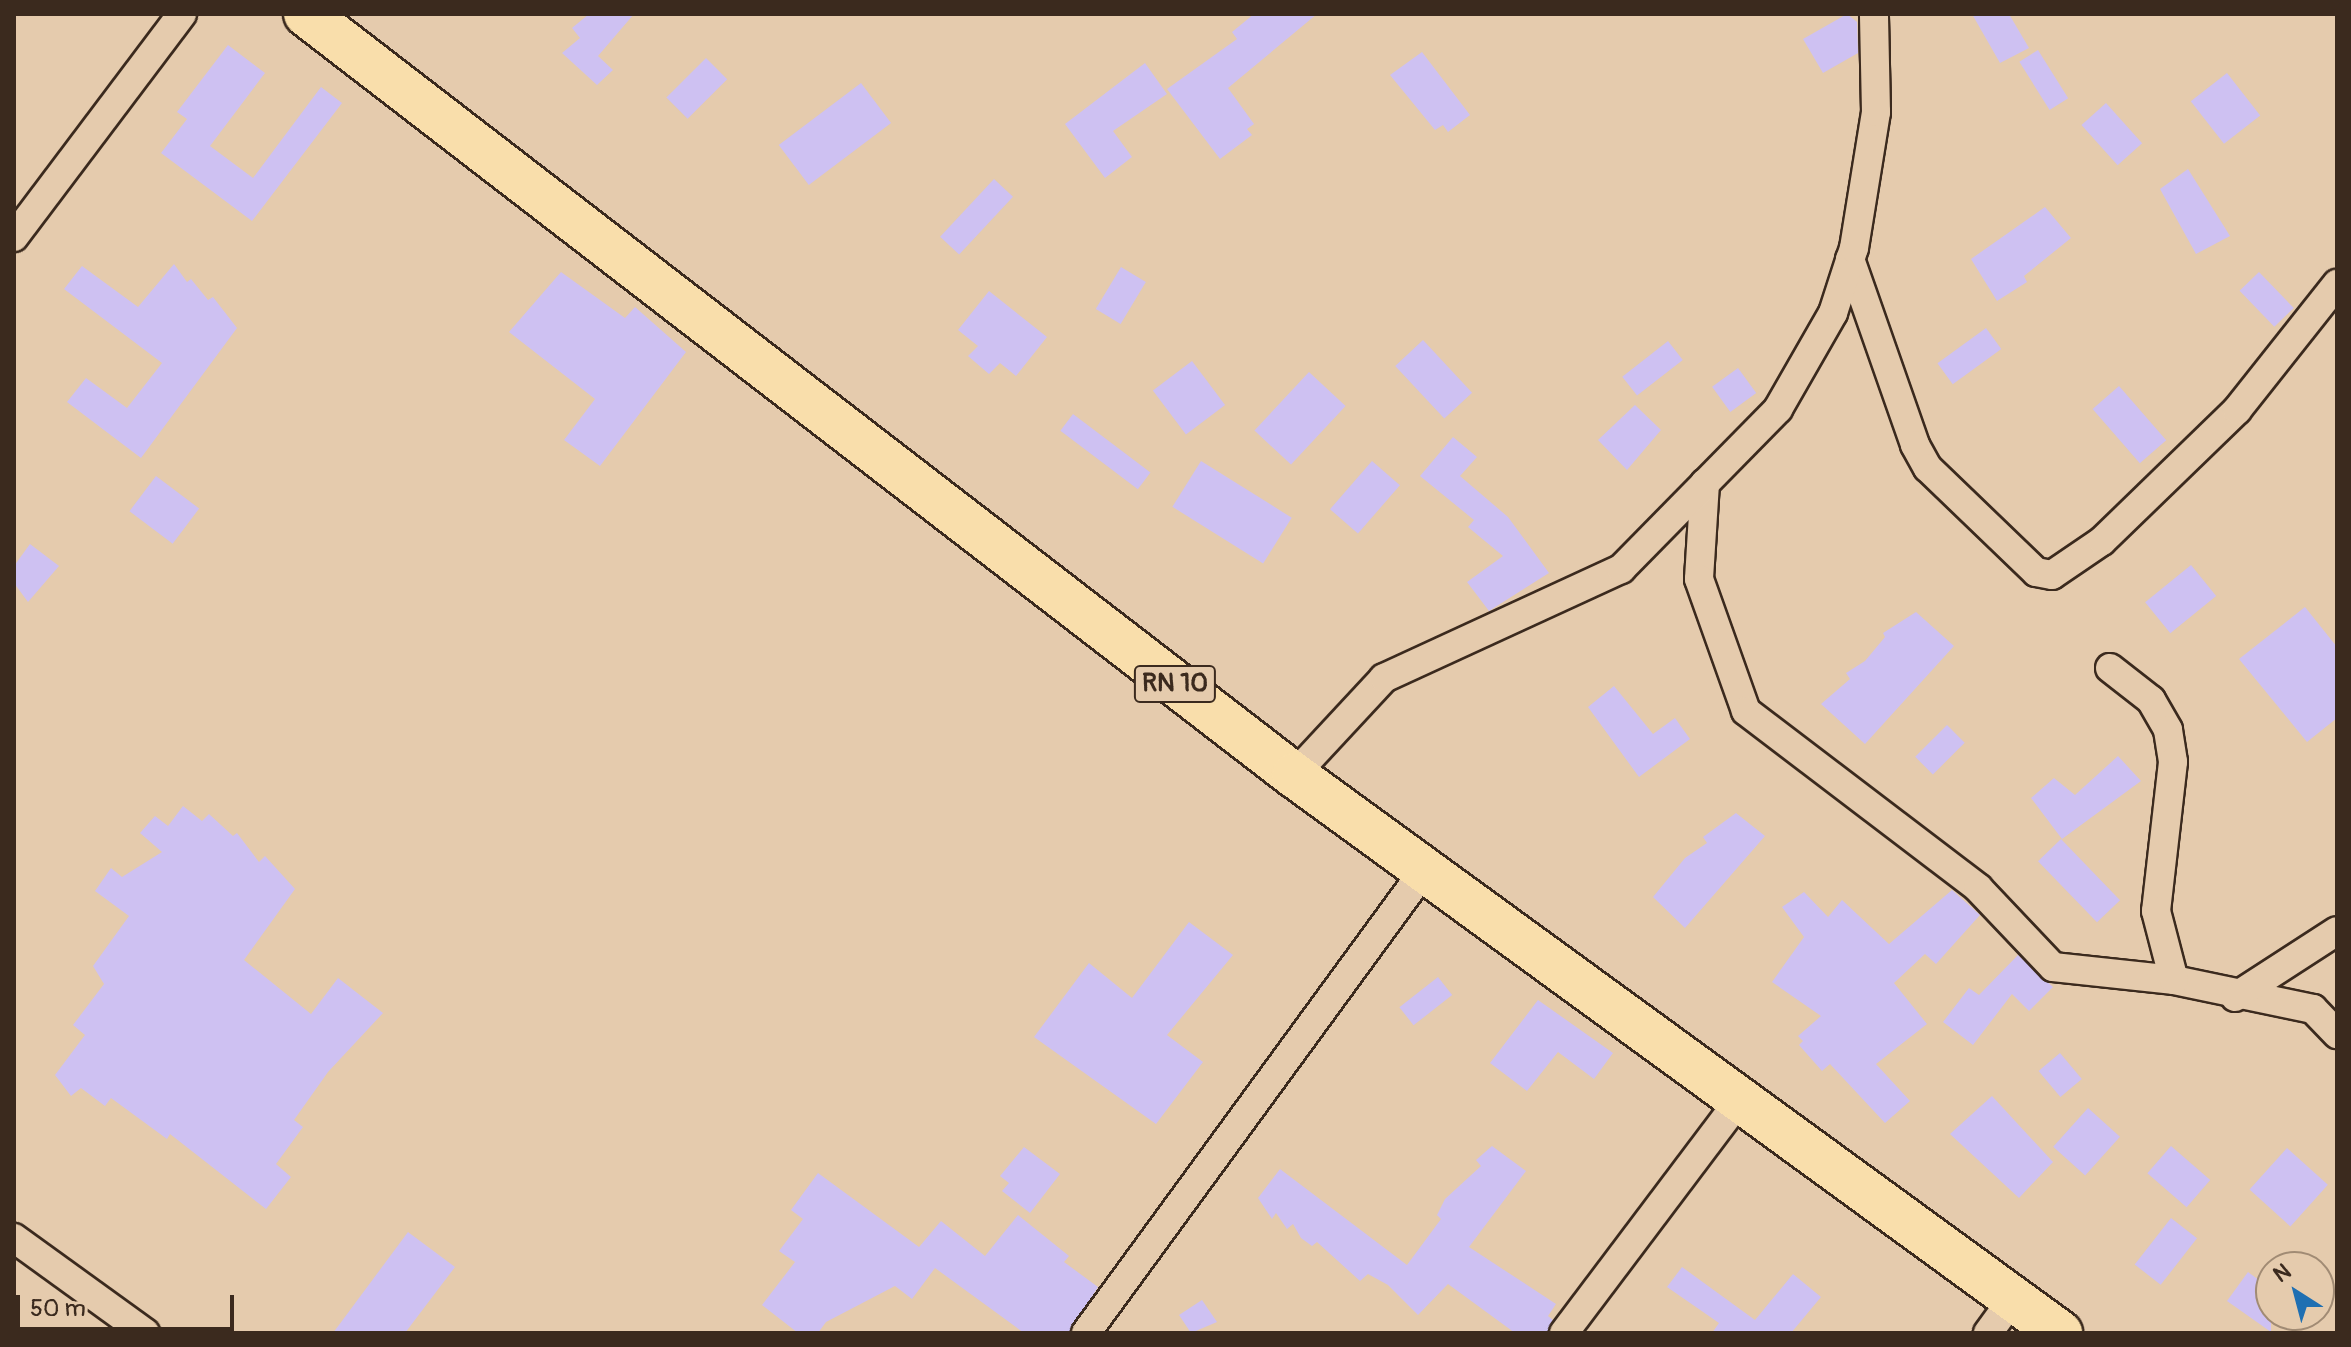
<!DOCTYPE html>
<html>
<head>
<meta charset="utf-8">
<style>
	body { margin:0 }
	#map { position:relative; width:2351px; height:1347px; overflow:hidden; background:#e5cbad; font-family:Pangolin,sans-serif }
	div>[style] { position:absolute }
	.building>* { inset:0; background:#cec1f2; transform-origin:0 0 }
	.roads { filter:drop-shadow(2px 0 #3b2a1e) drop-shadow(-2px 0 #3b2a1e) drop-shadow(0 2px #3b2a1e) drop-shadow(0 -2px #3b2a1e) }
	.street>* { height:28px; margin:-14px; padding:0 14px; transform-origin:14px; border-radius:14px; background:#e5cbad }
	.primary>* { height:44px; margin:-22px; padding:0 22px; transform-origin:22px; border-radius:22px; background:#f9deab }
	span { translate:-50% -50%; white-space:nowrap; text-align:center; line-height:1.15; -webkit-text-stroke:6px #e5cbad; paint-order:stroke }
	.shield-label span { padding:2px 6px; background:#e5cbad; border:2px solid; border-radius:6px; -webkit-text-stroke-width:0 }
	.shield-label { font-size:26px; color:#3b2a1e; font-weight:700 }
	.frame { position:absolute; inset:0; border:16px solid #3b2a1e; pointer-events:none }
	.north { position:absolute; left:2255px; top:1251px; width:80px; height:80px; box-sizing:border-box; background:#e5cbad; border:2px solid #a18b74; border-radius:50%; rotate:324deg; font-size:22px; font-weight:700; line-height:32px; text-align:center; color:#3b2a1e }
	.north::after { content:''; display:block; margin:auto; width:28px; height:36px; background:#1f6fb2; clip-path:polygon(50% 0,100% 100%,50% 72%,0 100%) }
	.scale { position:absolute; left:16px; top:1295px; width:218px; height:36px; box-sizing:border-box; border:4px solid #3b2a1e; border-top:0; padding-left:10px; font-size:24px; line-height:28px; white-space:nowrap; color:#3b2a1e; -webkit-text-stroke:6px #e5cbad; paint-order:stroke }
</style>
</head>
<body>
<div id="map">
	<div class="building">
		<i style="clip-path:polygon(589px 14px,634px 14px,598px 56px,613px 70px,597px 85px,562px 53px,580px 38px,572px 28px)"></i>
		<i style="clip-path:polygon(1254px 14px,1317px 14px,1228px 88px,1254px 124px,1247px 129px,1252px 135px,1220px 159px,1167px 89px,1237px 39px,1232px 32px)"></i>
		<i style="clip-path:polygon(1847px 14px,1857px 22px,1858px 53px,1823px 73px,1803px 39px)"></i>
		<i style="clip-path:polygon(1972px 14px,2009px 14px,2029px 48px,2000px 63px)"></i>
		<i style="clip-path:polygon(228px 45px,265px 73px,210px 146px,253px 178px,321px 87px,342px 103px,252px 221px,161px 153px,187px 119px,177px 112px)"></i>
		<i style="left:2038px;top:50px;width:57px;height:22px;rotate:58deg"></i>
		<i style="clip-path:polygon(1422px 52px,1470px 115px,1448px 132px,1443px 125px,1435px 130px,1390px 75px)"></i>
		<i style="left:706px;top:58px;width:30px;height:56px;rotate:45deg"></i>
		<i style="clip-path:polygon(1145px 63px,1167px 94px,1113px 131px,1132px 157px,1105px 178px,1065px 124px)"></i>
		<i style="left:2227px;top:73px;width:54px;height:46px;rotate:52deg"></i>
		<i style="left:861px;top:83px;width:50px;height:103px;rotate:53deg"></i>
		<i style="left:2106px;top:103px;width:54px;height:33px;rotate:48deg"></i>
		<i style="clip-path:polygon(2188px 169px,2230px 236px,2196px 254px,2160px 189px)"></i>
		<i style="left:994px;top:179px;width:26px;height:79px;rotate:43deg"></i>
		<i style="clip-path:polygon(2045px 207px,2071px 238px,2024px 276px,2027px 282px,1997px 301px,1971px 259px)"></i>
		<i style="clip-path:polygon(174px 264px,187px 282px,191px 279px,208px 300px,213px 297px,237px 328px,141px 458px,67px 402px,86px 378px,127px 408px,162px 363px,64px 289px,82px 266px,138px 307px)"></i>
		<i style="left:1121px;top:267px;width:29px;height:49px;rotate:31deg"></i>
		<i style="clip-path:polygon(561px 272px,625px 318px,635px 307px,686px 352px,600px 466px,564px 440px,595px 399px,509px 332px)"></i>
		<i style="left:2259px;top:272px;width:50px;height:27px;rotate:46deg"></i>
		<i style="clip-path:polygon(989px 291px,1047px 337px,1016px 376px,1000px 363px,989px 374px,968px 356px,978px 346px,958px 330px)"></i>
		<i style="left:1986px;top:328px;width:26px;height:60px;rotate:54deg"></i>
		<i style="left:1423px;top:340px;width:72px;height:38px;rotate:47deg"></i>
		<i style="left:1668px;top:341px;width:24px;height:58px;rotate:52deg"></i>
		<i style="left:1192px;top:361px;width:55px;height:49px;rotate:53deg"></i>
		<i style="left:1738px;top:368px;width:31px;height:32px;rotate:54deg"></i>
		<i style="left:1309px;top:372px;width:50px;height:80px;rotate:43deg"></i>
		<i style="left:2119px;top:386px;width:72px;height:35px;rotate:49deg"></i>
		<i style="clip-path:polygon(1635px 405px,1661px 430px,1627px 470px,1598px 440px)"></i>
		<i style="left:1073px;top:414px;width:97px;height:21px;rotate:37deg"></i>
		<i style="clip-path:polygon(1453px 437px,1477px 457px,1460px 476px,1508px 517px,1549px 573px,1489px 611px,1467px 582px,1503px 556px,1468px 527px,1474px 520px,1420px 476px)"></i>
		<i style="left:1201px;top:461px;width:107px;height:54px;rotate:32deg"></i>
		<i style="left:1372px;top:461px;width:37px;height:64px;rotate:41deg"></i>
		<i style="left:156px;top:476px;width:54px;height:44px;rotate:37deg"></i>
		<i style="clip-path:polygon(30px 544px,59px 566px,28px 602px,14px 583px,14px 566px)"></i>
		<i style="left:2191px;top:565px;width:40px;height:59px;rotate:51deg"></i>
		<i style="clip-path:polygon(2305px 607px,2337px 647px,2337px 718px,2307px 742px,2239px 659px)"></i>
		<i style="clip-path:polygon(1916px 612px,1954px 646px,1865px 744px,1821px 704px,1850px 679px,1846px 673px,1865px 661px,1885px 637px,1883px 633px)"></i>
		<i style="clip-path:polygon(1614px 686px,1653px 734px,1675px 718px,1690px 739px,1639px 777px,1588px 707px)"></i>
		<i style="left:1947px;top:725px;width:25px;height:45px;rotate:45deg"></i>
		<i style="clip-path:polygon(2118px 756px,2141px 781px,2062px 839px,2031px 798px,2054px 778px,2075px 795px)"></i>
		<i style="clip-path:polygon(183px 806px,202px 821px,209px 814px,233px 836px,237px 833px,259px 862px,265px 856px,295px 889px,244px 960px,311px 1014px,338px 978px,383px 1013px,328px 1072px,294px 1120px,303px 1127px,276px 1164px,291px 1177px,266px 1209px,170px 1134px,167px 1139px,111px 1098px,105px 1106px,81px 1088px,71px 1096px,55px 1075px,85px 1035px,73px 1025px,104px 984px,93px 966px,129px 916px,95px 891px,111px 868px,122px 877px,162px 852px,140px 833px,155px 816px,168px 826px)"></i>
		<i style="clip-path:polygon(1736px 813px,1765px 836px,1685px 928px,1653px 897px,1685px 858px,1707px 843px,1703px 837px)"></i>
		<i style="left:2061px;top:839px;width:85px;height:32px;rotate:46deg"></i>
		<i style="clip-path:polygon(1952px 890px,1980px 915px,1936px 964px,1925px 954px,1894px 983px,1927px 1024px,1876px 1064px,1910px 1101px,1885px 1123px,1830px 1064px,1822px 1071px,1799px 1045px,1803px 1041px,1798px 1036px,1821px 1016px,1772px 982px,1804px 937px,1782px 907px,1804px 892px,1828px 917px,1842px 900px,1889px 944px)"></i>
		<i style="clip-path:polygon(1189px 922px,1233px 955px,1167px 1035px,1203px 1062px,1156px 1124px,1034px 1037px,1089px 963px,1132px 998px)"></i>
		<i style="clip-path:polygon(2018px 955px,2053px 987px,2029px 1011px,2012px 994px,1973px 1045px,1943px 1022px,1969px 988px,1979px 995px)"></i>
		<i style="left:1438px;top:977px;width:23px;height:49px;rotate:52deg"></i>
		<i style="clip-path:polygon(1538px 1000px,1613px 1053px,1594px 1079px,1558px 1052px,1527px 1091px,1490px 1063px)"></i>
		<i style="left:2060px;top:1053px;width:34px;height:28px;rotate:50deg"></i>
		<i style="clip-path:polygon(1992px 1096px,2053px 1162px,2019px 1198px,1950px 1134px)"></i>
		<i style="left:2088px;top:1108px;width:43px;height:52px;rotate:42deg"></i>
		<i style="clip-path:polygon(1492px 1146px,1526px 1171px,1469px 1247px,1556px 1304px,1548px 1316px,1553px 1320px,1547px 1333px,1515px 1333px,1448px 1284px,1418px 1315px,1388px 1285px,1368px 1274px,1360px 1281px,1317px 1242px,1312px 1246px,1301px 1238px,1293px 1224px,1287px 1229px,1276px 1213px,1272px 1219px,1258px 1198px,1280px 1169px,1407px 1265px,1441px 1219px,1437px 1215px,1445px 1199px,1481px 1166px,1476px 1160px)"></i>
		<i style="left:2171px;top:1146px;width:52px;height:36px;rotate:41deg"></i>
		<i style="clip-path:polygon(1024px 1147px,1060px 1174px,1030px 1213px,1002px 1191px,1009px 1183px,1000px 1176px)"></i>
		<i style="left:2287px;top:1148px;width:55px;height:56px;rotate:42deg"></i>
		<i style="clip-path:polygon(818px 1173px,919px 1247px,941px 1221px,985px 1256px,1018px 1215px,1069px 1256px,1064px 1262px,1098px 1287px,1069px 1333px,1024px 1333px,935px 1268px,912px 1299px,895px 1286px,826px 1322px,818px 1333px,798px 1333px,762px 1305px,795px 1262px,779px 1251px,803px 1219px,791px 1210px)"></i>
		<i style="left:2171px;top:1218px;width:33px;height:59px;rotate:38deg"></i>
		<i style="clip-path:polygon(408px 1232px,455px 1267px,405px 1333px,333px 1333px)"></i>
		<i style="clip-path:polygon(1682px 1267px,1755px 1320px,1793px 1274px,1821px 1297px,1791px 1333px,1712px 1333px,1719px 1323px,1667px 1287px)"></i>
		<i style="clip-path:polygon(2248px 1272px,2271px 1289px,2271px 1332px,2227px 1301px)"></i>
		<i style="clip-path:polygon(1202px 1300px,1217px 1322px,1191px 1333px,1179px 1315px)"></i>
	</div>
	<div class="roads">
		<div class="street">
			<i style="left:14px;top:237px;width:279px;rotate:-53deg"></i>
			<i style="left:1850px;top:259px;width:197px;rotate:70.7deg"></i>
			<i style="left:1915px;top:445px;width:26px;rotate:61deg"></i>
			<i style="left:1928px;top:468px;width:150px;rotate:43.9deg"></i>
			<i style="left:2036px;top:572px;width:16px;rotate:11deg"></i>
			<i style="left:2052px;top:575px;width:60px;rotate:-34.2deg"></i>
			<i style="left:2102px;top:541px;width:188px;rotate:-44.1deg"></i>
			<i style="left:2237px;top:410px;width:161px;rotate:-51.6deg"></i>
			<i style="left:1705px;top:483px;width:96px;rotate:93.6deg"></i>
			<i style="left:1699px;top:579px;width:140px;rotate:70.4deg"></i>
			<i style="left:1746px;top:711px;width:292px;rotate:37.3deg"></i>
			<i style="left:1978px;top:888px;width:109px;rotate:46.5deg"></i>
			<i style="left:2053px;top:967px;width:122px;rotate:6.1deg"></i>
			<i style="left:2174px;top:980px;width:142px;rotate:11.8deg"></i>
			<i style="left:2313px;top:1009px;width:35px;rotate:46deg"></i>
			<i style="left:2110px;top:668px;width:52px;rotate:38deg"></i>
			<i style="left:2151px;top:700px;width:34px;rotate:60deg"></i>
			<i style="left:2168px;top:730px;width:32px;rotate:81deg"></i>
			<i style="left:2173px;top:762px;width:150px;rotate:96.5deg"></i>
			<i style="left:2156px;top:911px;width:71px;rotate:75.4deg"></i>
			<i style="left:1294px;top:775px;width:132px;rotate:-47.1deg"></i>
			<i style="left:1384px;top:678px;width:261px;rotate:-24.7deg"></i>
			<i style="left:1621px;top:569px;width:224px;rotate:-45.5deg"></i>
			<i style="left:1778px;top:409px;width:111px;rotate:-60.2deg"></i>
			<i style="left:1833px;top:313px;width:68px;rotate:-72.1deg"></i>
			<i style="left:1854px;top:248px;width:138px;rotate:-80.8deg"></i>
			<i style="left:1876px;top:112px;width:98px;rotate:-91.2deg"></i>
			<i style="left:2235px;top:997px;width:121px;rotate:-32.9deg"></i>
			<i style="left:14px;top:1238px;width:162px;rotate:35.9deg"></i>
			<i style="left:1086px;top:1333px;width:571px;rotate:-53.83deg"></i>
			<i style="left:1564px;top:1333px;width:291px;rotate:-53deg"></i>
			<i style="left:1988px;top:1333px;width:41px;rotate:-54deg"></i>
		</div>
		<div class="primary">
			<i style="left:306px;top:14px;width:1247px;rotate:37.61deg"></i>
			<i style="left:1294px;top:775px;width:948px;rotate:36.07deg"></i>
		</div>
	</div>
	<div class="shield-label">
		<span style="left:1175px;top:684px">RN 10</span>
	</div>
	<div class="frame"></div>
	<div class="north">N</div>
	<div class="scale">50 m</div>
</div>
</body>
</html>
